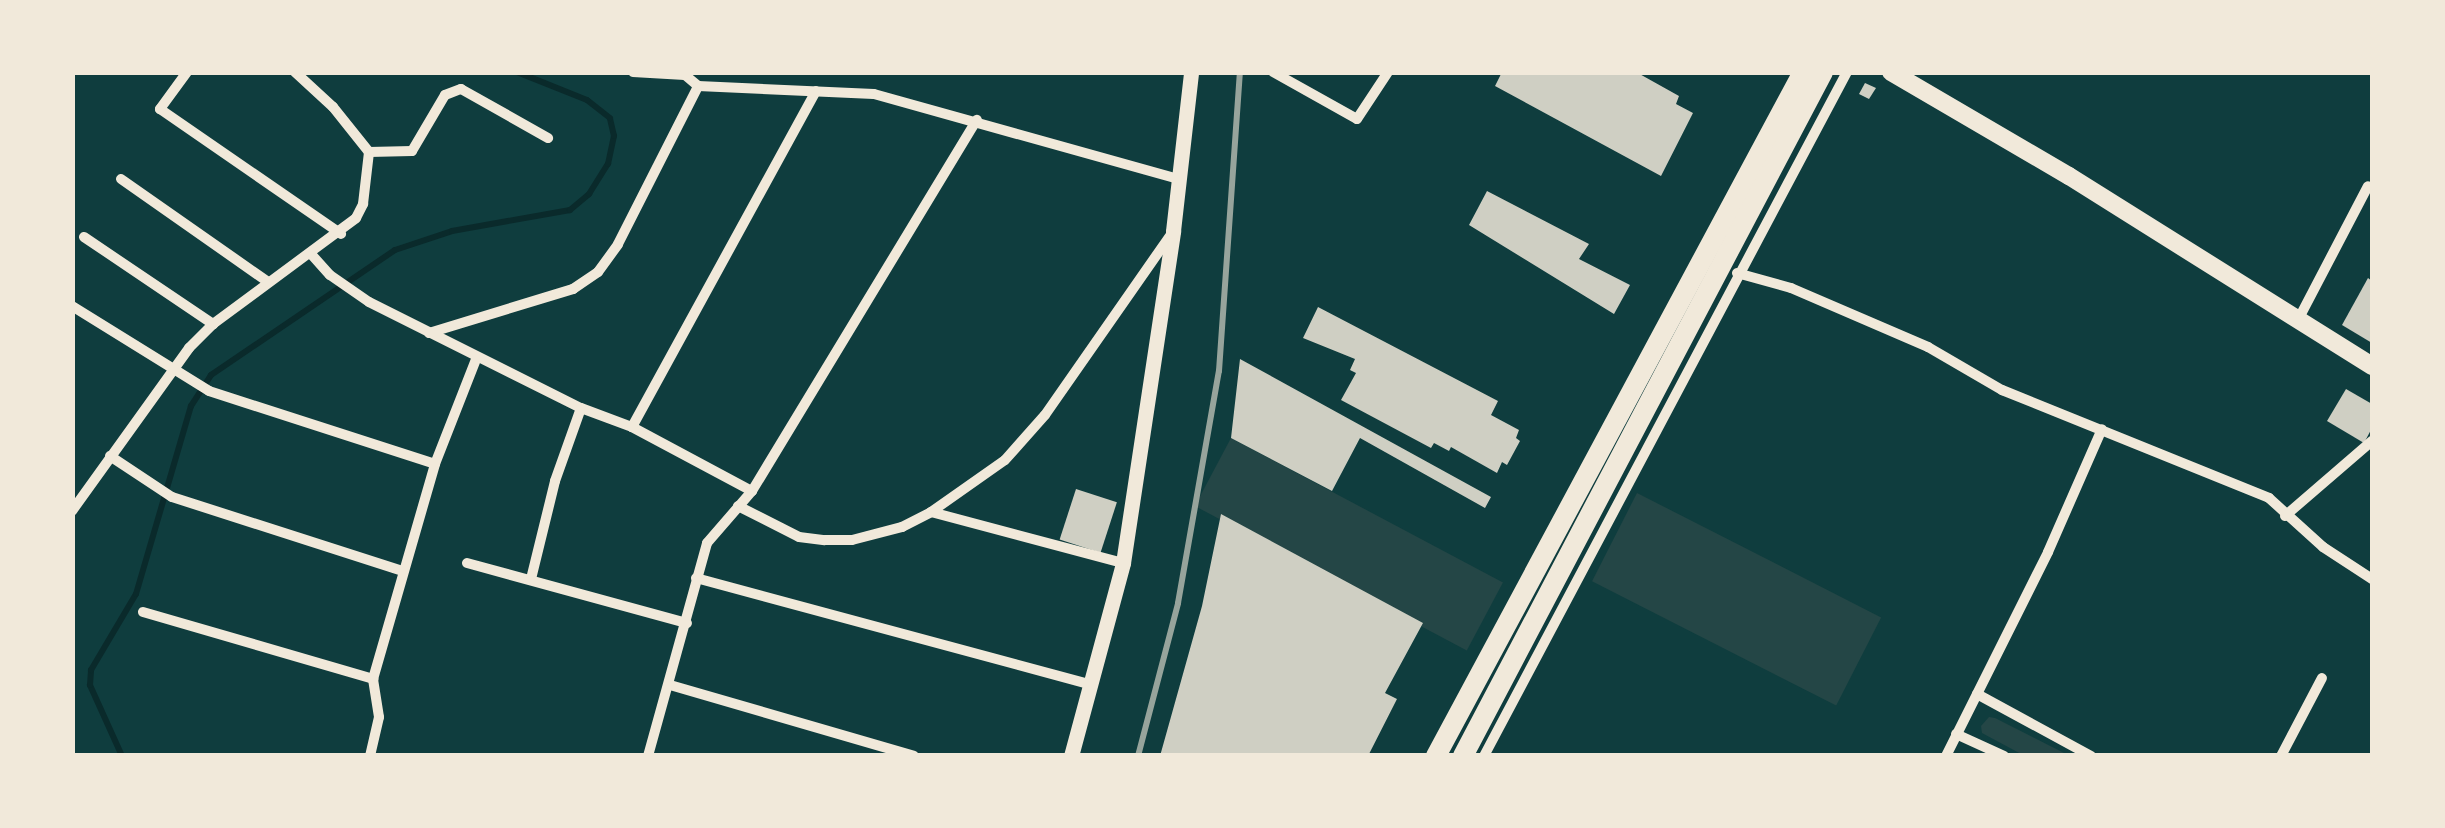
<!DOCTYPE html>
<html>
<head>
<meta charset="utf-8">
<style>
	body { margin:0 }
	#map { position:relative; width:2445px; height:828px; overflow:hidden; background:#0f3d3e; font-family:Montserrat,sans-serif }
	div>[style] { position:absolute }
	.green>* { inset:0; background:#244646; transform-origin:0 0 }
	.stream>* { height:6px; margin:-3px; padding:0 3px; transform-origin:3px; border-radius:3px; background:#0a2a2b }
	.building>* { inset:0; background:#cfcfc3; transform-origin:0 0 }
	.minor>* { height:10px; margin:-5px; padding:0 5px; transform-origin:5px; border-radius:5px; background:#f1e9da }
	.tertiary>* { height:15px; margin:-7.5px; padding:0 7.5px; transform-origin:7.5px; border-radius:7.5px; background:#f1e9da }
	.secondary>* { height:18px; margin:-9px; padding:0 9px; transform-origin:9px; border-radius:9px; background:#f1e9da }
	.primary>* { height:20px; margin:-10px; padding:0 10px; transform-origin:10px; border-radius:10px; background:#f1e9da }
	.rail>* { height:6px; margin:-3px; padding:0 3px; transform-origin:3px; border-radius:3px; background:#97a49c }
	span { translate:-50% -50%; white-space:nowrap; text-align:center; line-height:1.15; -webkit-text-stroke:8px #f1e9da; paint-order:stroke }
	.frame { position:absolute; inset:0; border:75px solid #f1e9da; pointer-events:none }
</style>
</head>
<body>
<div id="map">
	<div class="green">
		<i style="left:1231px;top:438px;width:308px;height:77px;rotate:28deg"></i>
		<i style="left:1637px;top:493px;width:274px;height:99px;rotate:27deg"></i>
		<i style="clip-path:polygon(1989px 717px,1995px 718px,2068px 755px,2023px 755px,1982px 733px,1981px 726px)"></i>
	</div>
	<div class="stream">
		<i style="left:122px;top:756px;width:78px;rotate:-114.3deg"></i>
		<i style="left:90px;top:685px;width:15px;rotate:-86deg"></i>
		<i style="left:91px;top:670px;width:88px;rotate:-59.4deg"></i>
		<i style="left:136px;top:594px;width:196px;rotate:-73.7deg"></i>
		<i style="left:191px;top:406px;width:37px;rotate:-57deg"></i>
		<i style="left:211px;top:375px;width:222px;rotate:-34.2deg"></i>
		<i style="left:395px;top:250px;width:60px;rotate:-18.4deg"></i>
		<i style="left:452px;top:231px;width:120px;rotate:-10.1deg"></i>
		<i style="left:570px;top:210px;width:25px;rotate:-40deg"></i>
		<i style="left:589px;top:194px;width:36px;rotate:-58deg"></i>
		<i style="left:608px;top:164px;width:29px;rotate:-78deg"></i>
		<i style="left:614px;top:136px;width:18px;rotate:-103deg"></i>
		<i style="left:610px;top:118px;width:29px;rotate:-142deg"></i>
		<i style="left:587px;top:100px;width:75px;rotate:-158.2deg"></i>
	</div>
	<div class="building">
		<i style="clip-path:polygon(1502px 72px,1636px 72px,1679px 96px,1676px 104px,1693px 113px,1661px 176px,1495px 86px)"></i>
		<i style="clip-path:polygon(1865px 83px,1876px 88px,1869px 99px,1859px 94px)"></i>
		<i style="clip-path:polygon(1487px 191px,1589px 244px,1579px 259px,1630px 285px,1614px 314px,1469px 225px)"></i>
		<i style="clip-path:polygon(2368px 278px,2372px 281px,2372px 343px,2342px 325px)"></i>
		<i style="clip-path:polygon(1318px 307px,1498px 401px,1491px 415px,1519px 430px,1516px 438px,1520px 441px,1507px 465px,1502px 462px,1497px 473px,1451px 447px,1449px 451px,1434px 443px,1431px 448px,1341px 400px,1356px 373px,1350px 370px,1355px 359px,1303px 338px)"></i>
		<i style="clip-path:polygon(1240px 359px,1491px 497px,1485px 508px,1360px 438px,1332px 491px,1231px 438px)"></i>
		<i style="clip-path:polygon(2346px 389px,2372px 404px,2372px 428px,2364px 443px,2327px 421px)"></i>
		<i style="left:1076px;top:489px;width:43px;height:53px;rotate:18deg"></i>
		<i style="clip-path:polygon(1221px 514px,1423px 623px,1385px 693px,1397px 699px,1368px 756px,1160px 756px,1202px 606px)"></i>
	</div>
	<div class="minor">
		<i style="left:187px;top:72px;width:46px;rotate:126.1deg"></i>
		<i style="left:160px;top:109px;width:220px;rotate:34.6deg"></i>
		<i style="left:633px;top:72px;width:52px;rotate:3.3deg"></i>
		<i style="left:685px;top:75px;width:17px;rotate:40deg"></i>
		<i style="left:698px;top:86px;width:176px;rotate:2.6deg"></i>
		<i style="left:874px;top:94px;width:317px;rotate:15.6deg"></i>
		<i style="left:1273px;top:72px;width:96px;rotate:29.2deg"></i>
		<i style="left:1357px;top:119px;width:56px;rotate:-56.6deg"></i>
		<i style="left:369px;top:152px;width:43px;rotate:-1.3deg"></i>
		<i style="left:412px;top:151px;width:65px;rotate:-59.5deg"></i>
		<i style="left:445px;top:95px;width:17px;rotate:-21deg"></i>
		<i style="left:461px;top:89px;width:100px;rotate:29.4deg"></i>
		<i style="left:121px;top:179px;width:179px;rotate:35deg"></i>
		<i style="left:84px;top:237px;width:156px;rotate:34deg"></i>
		<i style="left:311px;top:254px;width:28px;rotate:48deg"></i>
		<i style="left:330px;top:275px;width:47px;rotate:34.7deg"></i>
		<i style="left:369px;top:302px;width:237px;rotate:26.6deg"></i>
		<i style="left:581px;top:408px;width:54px;rotate:20.4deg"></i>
		<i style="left:632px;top:427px;width:136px;rotate:28.1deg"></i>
		<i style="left:1737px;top:273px;width:56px;rotate:15.5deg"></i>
		<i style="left:1791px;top:288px;width:149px;rotate:23.3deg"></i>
		<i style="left:1928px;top:347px;width:86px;rotate:30.2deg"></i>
		<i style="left:2002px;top:390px;width:288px;rotate:22deg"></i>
		<i style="left:2269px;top:498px;width:73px;rotate:42.2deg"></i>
		<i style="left:2323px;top:547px;width:59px;rotate:33.1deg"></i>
		<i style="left:72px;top:306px;width:161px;rotate:31.8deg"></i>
		<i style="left:209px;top:391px;width:237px;rotate:17.9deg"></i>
		<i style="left:2298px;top:320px;width:151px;rotate:-62.4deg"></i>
		<i style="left:429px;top:333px;width:151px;rotate:-17deg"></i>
		<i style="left:573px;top:289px;width:30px;rotate:-34deg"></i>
		<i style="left:598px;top:272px;width:34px;rotate:-54deg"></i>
		<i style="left:618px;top:244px;width:177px;rotate:-63.1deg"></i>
		<i style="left:632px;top:427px;width:383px;rotate:-61.3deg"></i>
		<i style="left:110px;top:456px;width:74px;rotate:33.5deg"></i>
		<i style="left:172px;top:497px;width:243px;rotate:17.8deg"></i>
		<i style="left:738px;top:506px;width:68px;rotate:26.9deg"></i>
		<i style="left:799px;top:537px;width:26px;rotate:7deg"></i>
		<i style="left:825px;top:540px;width:27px"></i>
		<i style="left:852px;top:540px;width:52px;rotate:-14.6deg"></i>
		<i style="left:902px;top:527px;width:33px;rotate:-27deg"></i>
		<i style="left:931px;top:512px;width:90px;rotate:-35.1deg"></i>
		<i style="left:1005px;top:460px;width:60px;rotate:-48.4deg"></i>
		<i style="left:1045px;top:415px;width:217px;rotate:-55.1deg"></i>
		<i style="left:72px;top:511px;width:201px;rotate:-54.3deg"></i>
		<i style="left:189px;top:348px;width:34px;rotate:-45deg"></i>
		<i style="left:213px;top:324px;width:178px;rotate:-36.5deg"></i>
		<i style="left:356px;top:218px;width:16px;rotate:-63deg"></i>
		<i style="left:363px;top:204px;width:52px;rotate:-83.4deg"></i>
		<i style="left:369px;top:152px;width:58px;rotate:-128.7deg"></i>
		<i style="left:333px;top:107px;width:52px;rotate:-137.4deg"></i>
		<i style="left:931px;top:512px;width:199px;rotate:14.9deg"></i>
		<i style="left:2285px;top:516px;width:115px;rotate:-40.8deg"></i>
		<i style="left:467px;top:563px;width:228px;rotate:15.3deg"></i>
		<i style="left:696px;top:578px;width:410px;rotate:15.1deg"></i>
		<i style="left:531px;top:579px;width:101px;rotate:-76.2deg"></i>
		<i style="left:555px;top:481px;width:77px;rotate:-70.4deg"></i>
		<i style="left:143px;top:612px;width:240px;rotate:16.2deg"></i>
		<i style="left:670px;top:685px;width:254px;rotate:16.2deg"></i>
		<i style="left:1977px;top:694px;width:130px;rotate:28.5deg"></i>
		<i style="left:1956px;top:734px;width:53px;rotate:24.6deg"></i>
		<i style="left:370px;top:756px;width:40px;rotate:-77deg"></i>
		<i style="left:379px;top:717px;width:38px;rotate:-99deg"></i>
		<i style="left:373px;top:679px;width:224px;rotate:-73.9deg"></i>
		<i style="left:435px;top:464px;width:115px;rotate:-68.6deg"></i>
		<i style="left:648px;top:756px;width:221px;rotate:-74.5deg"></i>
		<i style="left:707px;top:543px;width:69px;rotate:-49.1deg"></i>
		<i style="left:752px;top:491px;width:434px;rotate:-58.8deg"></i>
		<i style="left:1484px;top:756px;width:774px;rotate:-62.05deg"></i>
		<i style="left:1946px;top:756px;width:228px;rotate:-63.4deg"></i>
		<i style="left:2048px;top:552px;width:134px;rotate:-66.3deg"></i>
		<i style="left:2281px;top:756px;width:88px;rotate:-62.3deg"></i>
	</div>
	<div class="tertiary">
		<i style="left:1071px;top:756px;width:200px;rotate:-74.9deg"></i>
		<i style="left:1123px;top:563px;width:336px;rotate:-81.4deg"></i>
		<i style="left:1173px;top:231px;width:160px;rotate:-83.5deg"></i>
	</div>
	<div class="secondary">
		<i style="left:1891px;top:72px;width:206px;rotate:30.3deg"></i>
		<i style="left:2069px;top:176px;width:358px;rotate:32.1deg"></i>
	</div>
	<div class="primary">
		<i style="left:1436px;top:756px;width:776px;rotate:-61.78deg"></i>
		<i style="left:1463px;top:756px;width:773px;rotate:-62.24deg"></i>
	</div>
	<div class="rail">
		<i style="left:1138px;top:756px;width:158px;rotate:-75.3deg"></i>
		<i style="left:1178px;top:603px;width:236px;rotate:-80deg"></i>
		<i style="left:1219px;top:371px;width:300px;rotate:-86deg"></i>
	</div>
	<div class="frame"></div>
</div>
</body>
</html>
